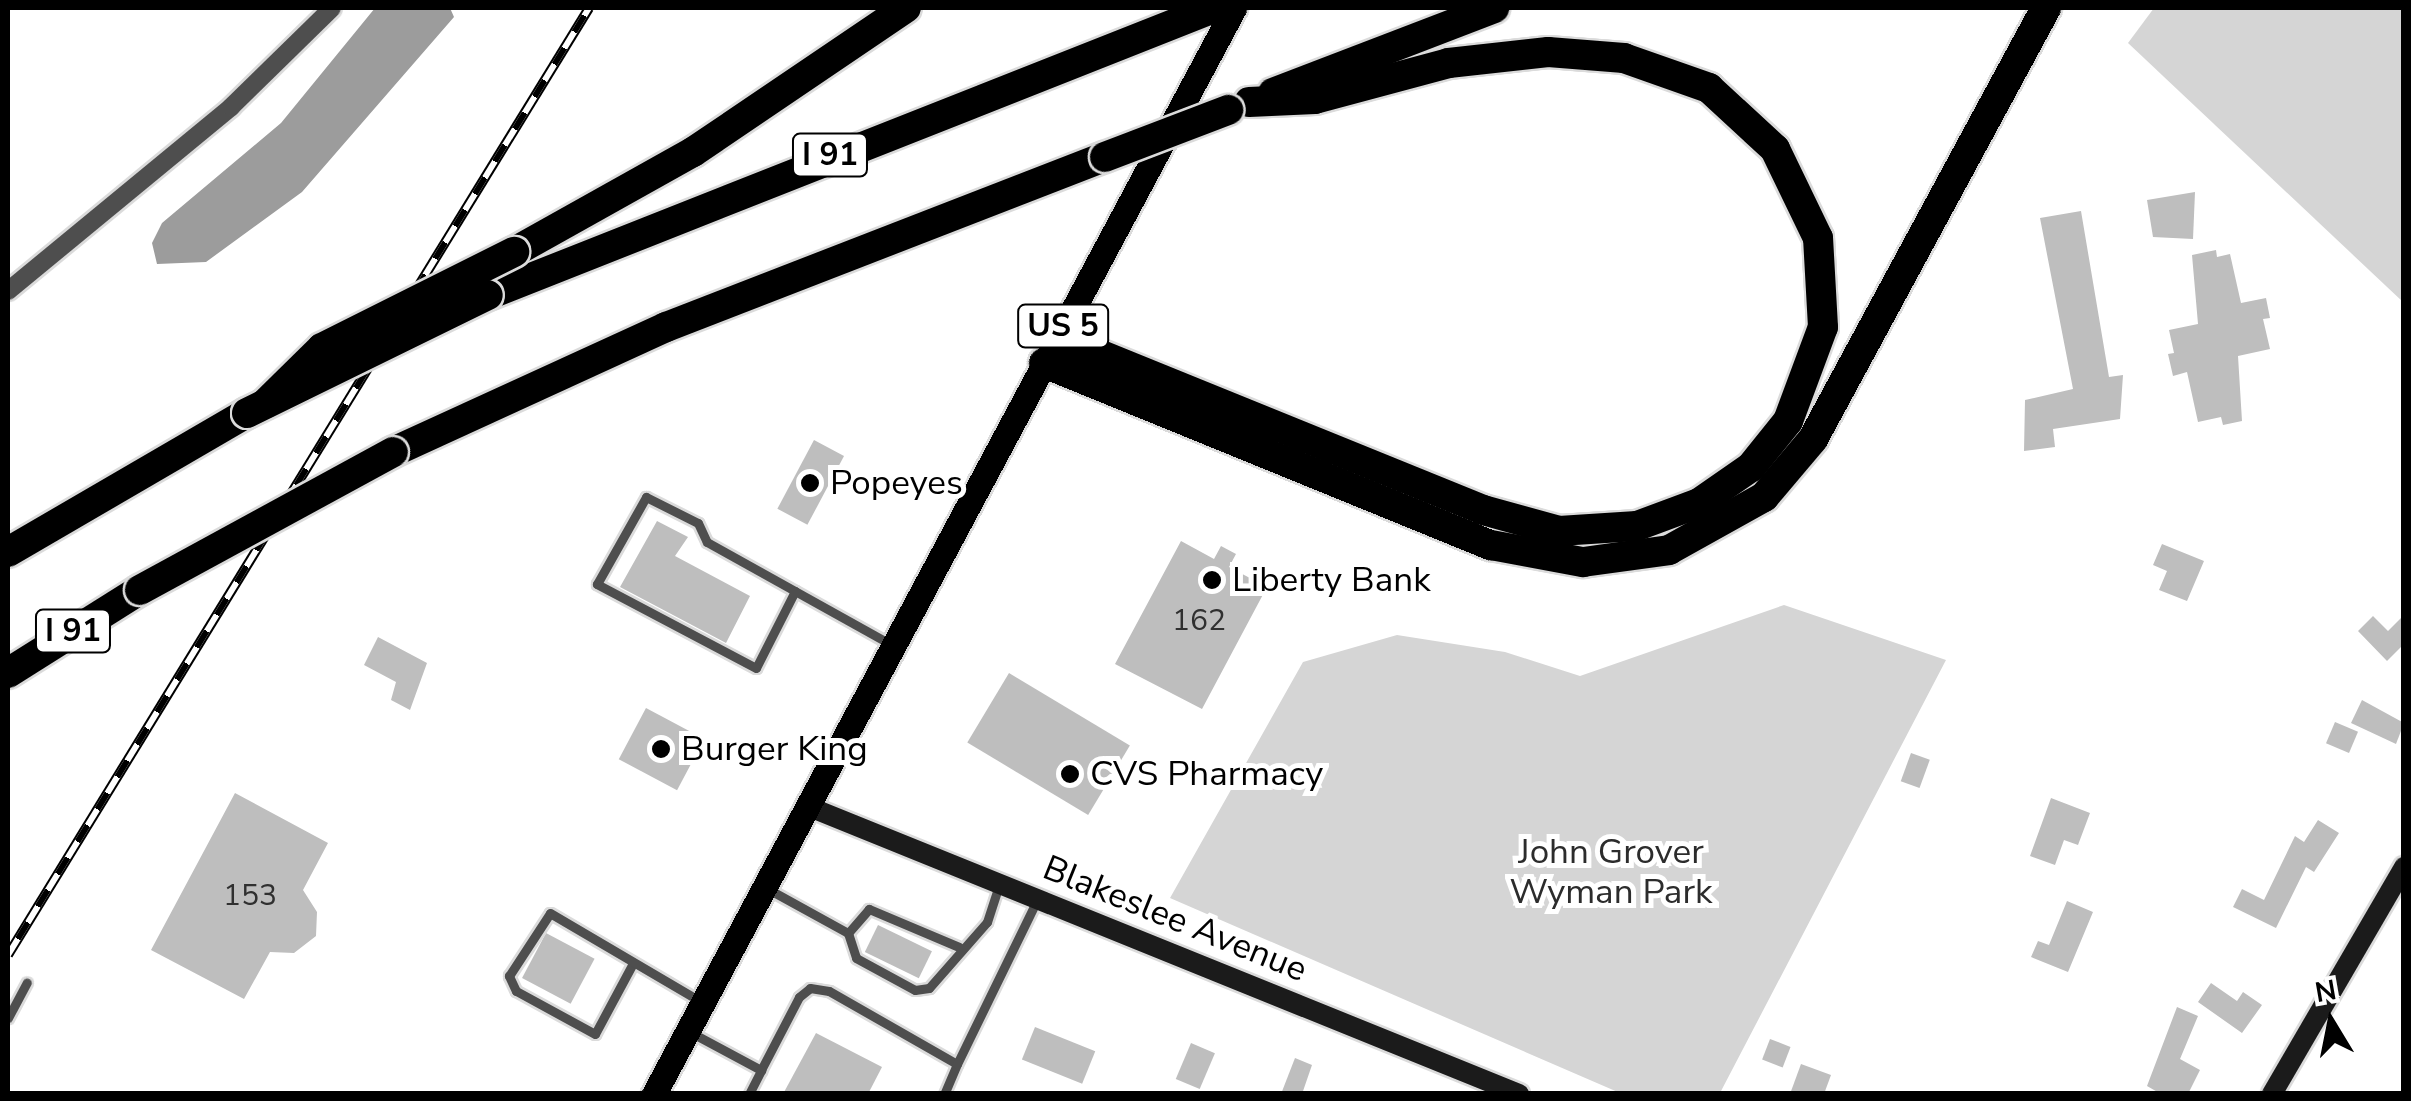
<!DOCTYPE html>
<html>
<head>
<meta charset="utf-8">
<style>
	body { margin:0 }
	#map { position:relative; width:2411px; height:1101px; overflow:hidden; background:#fff; font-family:"Nunito Sans",sans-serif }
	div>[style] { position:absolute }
	.green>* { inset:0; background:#d5d5d5 }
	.water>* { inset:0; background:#9c9c9c }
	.building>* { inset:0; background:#bebebe; transform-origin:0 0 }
	.roads { filter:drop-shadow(2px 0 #dbdbdb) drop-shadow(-2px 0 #dbdbdb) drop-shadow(0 2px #dbdbdb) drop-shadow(0 -2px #dbdbdb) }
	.lane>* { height:9px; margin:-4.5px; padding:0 4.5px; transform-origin:4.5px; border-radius:4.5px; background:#4e4e4e }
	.street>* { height:18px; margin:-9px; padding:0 9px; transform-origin:9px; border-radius:9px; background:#4e4e4e }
	.secondary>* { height:20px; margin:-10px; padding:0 10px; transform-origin:10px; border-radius:10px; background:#1b1b1b }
	.primary>* { height:25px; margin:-12.5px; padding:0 12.5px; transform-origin:12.5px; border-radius:12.5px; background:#000 }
	.highway>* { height:30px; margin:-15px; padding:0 15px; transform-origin:15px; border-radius:15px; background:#000 }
	.rail>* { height:10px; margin-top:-5px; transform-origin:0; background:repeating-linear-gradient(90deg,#fff 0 19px,#000 0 38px); box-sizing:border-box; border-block:2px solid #000 }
	.bridges { filter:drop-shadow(2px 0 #dbdbdb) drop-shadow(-2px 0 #dbdbdb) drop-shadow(0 2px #dbdbdb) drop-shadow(0 -2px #dbdbdb) }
	.highway-bridge>* { height:30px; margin:-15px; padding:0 15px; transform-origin:15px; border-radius:15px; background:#000 }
	.dots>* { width:28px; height:28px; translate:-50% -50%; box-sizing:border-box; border:5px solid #fff; border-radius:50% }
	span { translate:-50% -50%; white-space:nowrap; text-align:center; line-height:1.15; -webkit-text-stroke:10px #fff; paint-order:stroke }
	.number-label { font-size:30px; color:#303030 }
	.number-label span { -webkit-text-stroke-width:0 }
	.shield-label span { padding:2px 8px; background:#fff; border:2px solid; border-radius:8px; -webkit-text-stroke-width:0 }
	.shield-label { font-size:32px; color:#000; font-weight:700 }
	.poi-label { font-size:35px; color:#000 }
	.left { translate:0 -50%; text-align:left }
	.park-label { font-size:35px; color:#2c2c2c }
	.street-label { font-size:35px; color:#000 }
	.frame { position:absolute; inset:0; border:10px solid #000; pointer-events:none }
	.north { position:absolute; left:2281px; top:971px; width:100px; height:100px; -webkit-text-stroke:8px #fff; paint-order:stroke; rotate:350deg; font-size:28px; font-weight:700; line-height:40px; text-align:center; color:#000 }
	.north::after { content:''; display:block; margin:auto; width:35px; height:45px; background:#000; clip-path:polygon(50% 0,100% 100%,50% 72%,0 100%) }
</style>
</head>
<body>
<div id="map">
	<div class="green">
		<i style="clip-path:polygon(2154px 8px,2403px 8px,2403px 302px,2128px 43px)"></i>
		<i style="clip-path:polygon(1784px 605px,1946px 660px,1720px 1093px,1620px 1093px,1170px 898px,1303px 662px,1397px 635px,1505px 652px,1580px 676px)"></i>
	</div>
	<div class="water">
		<i style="clip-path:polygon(375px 8px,450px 8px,454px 17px,302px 192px,206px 262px,157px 264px,152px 243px,162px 223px,281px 123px)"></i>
	</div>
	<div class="building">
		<i style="clip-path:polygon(2195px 192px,2193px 239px,2153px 237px,2147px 200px)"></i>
		<i style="clip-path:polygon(2081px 211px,2109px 377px,2123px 375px,2120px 419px,2053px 429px,2055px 447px,2024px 451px,2025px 400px,2073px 389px,2040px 218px)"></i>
		<i style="clip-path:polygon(2216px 250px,2217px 257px,2230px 254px,2241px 303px,2266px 298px,2270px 318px,2263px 319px,2270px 349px,2238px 356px,2242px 421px,2223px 425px,2221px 417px,2198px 422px,2187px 372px,2173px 376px,2168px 354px,2174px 353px,2169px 330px,2198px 324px,2192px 255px)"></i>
		<i style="left:814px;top:440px;width:34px;height:78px;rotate:28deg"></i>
		<i style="clip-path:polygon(657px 521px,688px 537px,675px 556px,750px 596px,726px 643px,620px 587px)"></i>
		<i style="clip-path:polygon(1181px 541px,1214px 559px,1221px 546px,1236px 554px,1229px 567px,1267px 587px,1202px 709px,1115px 664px)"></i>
		<i style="clip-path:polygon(2162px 544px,2204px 561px,2187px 601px,2159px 590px,2167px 571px,2153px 565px)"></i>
		<i style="clip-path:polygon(2404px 615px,2404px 644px,2387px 661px,2358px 631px,2373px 616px,2388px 631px)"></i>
		<i style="clip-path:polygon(378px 637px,427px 663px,410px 710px,391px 700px,396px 682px,364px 665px)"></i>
		<i style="left:1009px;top:673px;width:141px;height:81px;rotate:31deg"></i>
		<i style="clip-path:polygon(2362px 700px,2404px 723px,2396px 744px,2351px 723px)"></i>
		<i style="left:646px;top:708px;width:66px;height:58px;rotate:28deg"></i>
		<i style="left:2335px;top:722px;width:25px;height:23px;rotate:23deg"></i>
		<i style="left:1911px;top:753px;width:20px;height:30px;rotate:20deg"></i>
		<i style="clip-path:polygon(235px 793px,328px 843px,303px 890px,317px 912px,316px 936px,294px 953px,270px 952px,244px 999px,151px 950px)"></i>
		<i style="clip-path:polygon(2051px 798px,2090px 813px,2078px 845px,2064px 840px,2055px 865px,2030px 856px)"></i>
		<i style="clip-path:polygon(2318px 820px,2339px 833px,2314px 872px,2306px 867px,2276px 928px,2233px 907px,2242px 889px,2264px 900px,2295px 836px,2304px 842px)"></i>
		<i style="clip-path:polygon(2067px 901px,2093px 912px,2068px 972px,2031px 957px,2038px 941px,2049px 945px)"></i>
		<i style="left:878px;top:925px;width:60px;height:30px;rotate:26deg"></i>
		<i style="left:546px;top:933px;width:55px;height:51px;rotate:28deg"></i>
		<i style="clip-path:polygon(2211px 983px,2237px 1001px,2243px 992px,2262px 1005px,2242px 1033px,2198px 1002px)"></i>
		<i style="clip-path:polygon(2177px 1007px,2198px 1016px,2180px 1059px,2200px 1070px,2188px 1094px,2161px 1094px,2147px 1086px)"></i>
		<i style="left:1035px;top:1027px;width:65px;height:35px;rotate:22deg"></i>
		<i style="clip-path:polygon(816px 1033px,882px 1067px,868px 1094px,783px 1094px)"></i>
		<i style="left:1770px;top:1039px;width:22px;height:22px;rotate:21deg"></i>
		<i style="left:1191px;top:1043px;width:26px;height:39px;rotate:23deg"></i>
		<i style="clip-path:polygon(1295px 1058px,1312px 1065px,1302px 1094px,1281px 1094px)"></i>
		<i style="clip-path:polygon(1801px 1064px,1831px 1075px,1824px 1094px,1790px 1094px)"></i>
	</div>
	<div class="roads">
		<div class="lane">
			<i style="left:795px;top:591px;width:86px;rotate:116.9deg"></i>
			<i style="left:756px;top:668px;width:180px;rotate:-152.2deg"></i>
			<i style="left:597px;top:584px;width:100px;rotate:-60.6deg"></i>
			<i style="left:646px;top:497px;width:58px;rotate:26.6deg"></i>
			<i style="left:698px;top:523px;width:21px;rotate:65deg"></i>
			<i style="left:707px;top:542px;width:210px;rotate:29.1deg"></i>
			<i style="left:768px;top:889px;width:91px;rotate:28.8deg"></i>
			<i style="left:959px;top:947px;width:98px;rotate:-157.1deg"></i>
			<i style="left:869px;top:909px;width:32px;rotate:131deg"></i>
			<i style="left:848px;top:933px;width:26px;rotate:72deg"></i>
			<i style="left:856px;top:958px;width:67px;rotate:28.5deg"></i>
			<i style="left:915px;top:990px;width:14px;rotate:-8deg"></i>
			<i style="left:929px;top:988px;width:88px;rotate:-48.7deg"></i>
			<i style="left:987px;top:922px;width:38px;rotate:-72deg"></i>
			<i style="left:632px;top:965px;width:78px;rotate:118.2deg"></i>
			<i style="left:595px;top:1034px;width:90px;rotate:-151.4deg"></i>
			<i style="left:516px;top:991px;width:17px;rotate:-115deg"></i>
			<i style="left:509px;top:976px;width:75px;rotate:-56.9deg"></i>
			<i style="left:550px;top:913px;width:174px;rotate:30.4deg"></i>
			<i style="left:8px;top:1018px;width:40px;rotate:-62deg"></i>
			<i style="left:690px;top:1032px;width:81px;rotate:28.2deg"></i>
			<i style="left:761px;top:1070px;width:82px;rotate:-62.5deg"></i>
			<i style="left:799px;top:997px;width:14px;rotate:-39deg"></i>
			<i style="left:810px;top:988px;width:19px;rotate:9deg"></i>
			<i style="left:829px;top:991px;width:147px;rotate:29.7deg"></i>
			<i style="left:957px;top:1064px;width:33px;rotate:113deg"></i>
			<i style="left:957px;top:1064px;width:182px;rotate:-64deg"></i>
			<i style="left:749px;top:1094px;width:27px;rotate:-63deg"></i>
		</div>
		<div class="street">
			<i style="left:8px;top:291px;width:289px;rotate:-39.5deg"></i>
			<i style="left:231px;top:107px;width:141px;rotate:-44.4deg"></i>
		</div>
		<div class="secondary">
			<i style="left:807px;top:806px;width:768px;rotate:22.02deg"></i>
			<i style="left:2272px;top:1094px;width:263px;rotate:-59.8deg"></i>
		</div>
		<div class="primary">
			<i style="left:654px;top:1094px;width:1231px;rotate:-61.89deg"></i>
		</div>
		<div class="highway">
			<i style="left:1273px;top:93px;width:237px;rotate:-21deg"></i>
			<i style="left:514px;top:252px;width:205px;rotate:-29.2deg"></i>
			<i style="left:693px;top:152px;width:257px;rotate:-34.1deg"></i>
			<i style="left:488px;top:295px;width:781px;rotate:-21.57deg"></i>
			<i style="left:1057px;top:337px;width:460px;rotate:22.1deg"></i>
			<i style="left:1483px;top:510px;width:79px;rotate:15.4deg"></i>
			<i style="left:1559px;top:531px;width:78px;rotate:-3.7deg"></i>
			<i style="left:1637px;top:526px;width:66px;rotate:-20.4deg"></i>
			<i style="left:1699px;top:503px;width:63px;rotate:-34.7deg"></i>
			<i style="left:1751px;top:467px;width:59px;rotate:-51.2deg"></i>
			<i style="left:1788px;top:421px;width:100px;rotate:-69.6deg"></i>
			<i style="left:1823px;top:327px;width:89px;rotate:-93.2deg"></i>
			<i style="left:1818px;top:238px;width:99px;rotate:-115.8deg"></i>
			<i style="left:1775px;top:149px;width:90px;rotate:-137.3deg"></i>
			<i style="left:1709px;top:88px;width:90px;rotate:-160.6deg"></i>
			<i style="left:1624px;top:58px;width:76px;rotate:-175.5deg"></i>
			<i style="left:1548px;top:52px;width:100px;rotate:173.7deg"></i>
			<i style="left:1449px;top:63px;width:139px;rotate:165deg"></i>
			<i style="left:1315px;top:99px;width:66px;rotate:177.4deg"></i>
			<i style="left:1044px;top:363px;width:483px;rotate:22.2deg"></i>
			<i style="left:1491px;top:545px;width:94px;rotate:10.5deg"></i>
			<i style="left:1583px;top:562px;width:87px;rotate:-7.9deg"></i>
			<i style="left:1669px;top:550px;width:109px;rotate:-29.2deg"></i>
			<i style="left:1764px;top:497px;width:76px;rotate:-49.8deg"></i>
			<i style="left:1813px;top:439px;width:490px;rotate:-61.6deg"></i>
			<i style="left:393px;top:452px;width:300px;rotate:-24.6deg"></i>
			<i style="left:666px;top:327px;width:471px;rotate:-21.2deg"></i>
			<i style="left:8px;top:552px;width:276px;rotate:-30.2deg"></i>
			<i style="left:8px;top:673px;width:156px;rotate:-32.2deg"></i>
		</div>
	</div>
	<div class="rail">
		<i style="left:8px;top:955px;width:1111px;rotate:-58.47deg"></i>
	</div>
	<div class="bridges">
		<div class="highway-bridge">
			<i style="left:1105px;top:157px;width:132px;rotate:-20.9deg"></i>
			<i style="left:266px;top:403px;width:78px;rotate:-44.5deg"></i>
			<i style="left:322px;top:348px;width:215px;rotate:-26.6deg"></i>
			<i style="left:247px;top:413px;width:268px;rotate:-26.1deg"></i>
			<i style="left:140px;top:590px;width:288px;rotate:-28.6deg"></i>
		</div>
	</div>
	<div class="dots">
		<i style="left:810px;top:483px;background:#000"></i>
		<i style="left:1212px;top:580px;background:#000"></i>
		<i style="left:661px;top:749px;background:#000"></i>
		<i style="left:1070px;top:774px;background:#000"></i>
	</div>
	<div class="number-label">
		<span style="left:1199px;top:621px">162</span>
		<span style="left:250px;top:896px">153</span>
	</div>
	<div class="shield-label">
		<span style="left:830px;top:155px">I 91</span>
		<span style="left:1063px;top:326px">US 5</span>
		<span style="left:73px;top:631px">I 91</span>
	</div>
	<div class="poi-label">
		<span class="left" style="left:830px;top:483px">Popeyes</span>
		<span class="left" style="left:1232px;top:580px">Liberty Bank</span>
		<span class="left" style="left:681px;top:749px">Burger King</span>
		<span class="left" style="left:1090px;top:774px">CVS Pharmacy</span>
	</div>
	<div class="park-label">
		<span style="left:1611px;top:872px">John Grover<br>Wyman Park</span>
	</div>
	<div class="street-label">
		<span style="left:1175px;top:919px;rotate:22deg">Blakeslee Avenue</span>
	</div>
	<div class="frame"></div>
	<div class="north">N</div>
</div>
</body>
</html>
